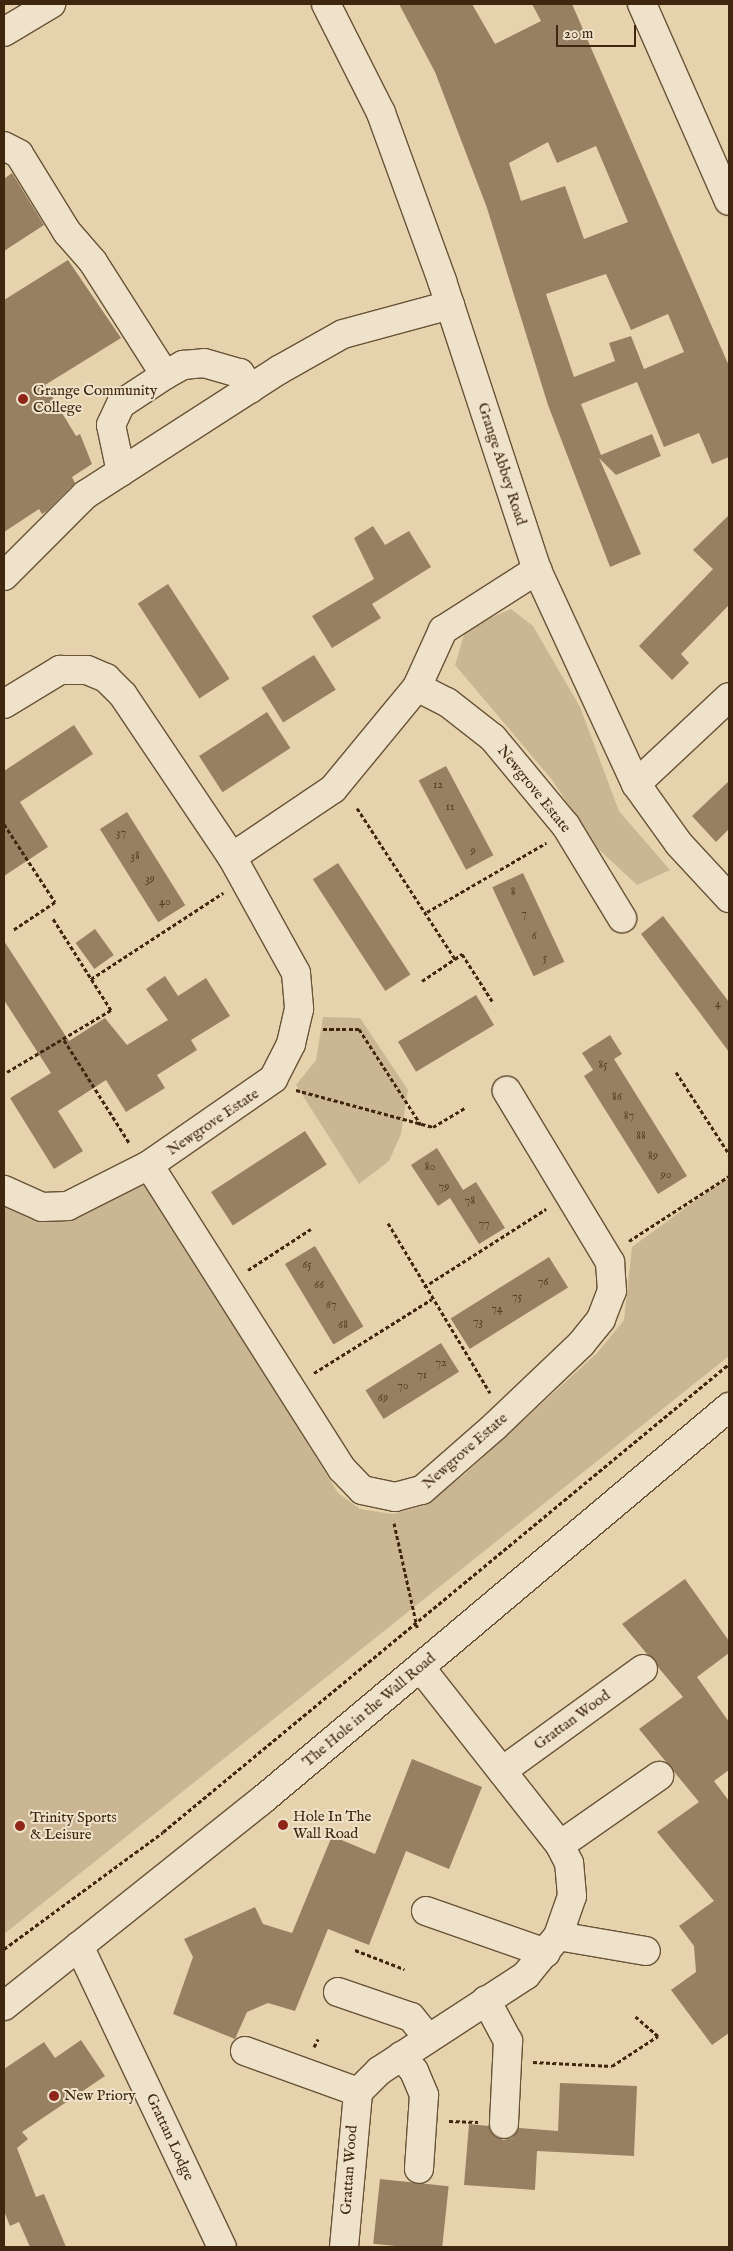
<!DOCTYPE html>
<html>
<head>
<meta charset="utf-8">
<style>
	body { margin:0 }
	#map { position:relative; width:733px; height:2251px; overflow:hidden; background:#e6d3ad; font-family:"IM FELL English",serif }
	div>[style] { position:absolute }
	.green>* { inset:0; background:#cab692 }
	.building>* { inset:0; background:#968061; transform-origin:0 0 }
	.path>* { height:3px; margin-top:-1.5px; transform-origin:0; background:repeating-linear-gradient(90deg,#3f270f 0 4px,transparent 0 6.5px) }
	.roads { filter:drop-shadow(1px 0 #695236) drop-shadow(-1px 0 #695236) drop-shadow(0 1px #695236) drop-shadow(0 -1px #695236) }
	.minor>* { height:28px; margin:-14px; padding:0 14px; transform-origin:14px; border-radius:14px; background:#efe2ca }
	.dots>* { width:14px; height:14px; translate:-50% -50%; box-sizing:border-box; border:2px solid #efe2ca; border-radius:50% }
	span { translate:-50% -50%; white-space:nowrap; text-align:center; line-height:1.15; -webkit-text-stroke:4px #efe2ca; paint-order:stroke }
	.number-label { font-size:12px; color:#553d24 }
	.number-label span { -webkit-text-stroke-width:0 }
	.poi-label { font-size:15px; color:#3f270f }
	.left { translate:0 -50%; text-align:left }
	.street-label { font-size:15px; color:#3f270f }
	.frame { position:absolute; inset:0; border:5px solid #3f270f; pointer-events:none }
	.scale { position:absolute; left:556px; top:25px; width:80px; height:22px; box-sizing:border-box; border:2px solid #3f270f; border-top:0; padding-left:6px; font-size:15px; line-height:18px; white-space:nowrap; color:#3f270f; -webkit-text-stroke:4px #efe2ca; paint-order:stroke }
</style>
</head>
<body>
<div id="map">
	<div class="green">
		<i style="clip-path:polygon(511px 609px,533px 626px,580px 707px,619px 811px,670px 870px,637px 885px,595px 846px,553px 781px,455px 665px,466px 628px)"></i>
		<i style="clip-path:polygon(323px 1017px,360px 1018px,408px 1090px,401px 1134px,389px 1161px,359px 1184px,296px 1085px,316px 1060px)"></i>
		<i style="clip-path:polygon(729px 1176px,729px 1356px,4px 1934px,4px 1183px,73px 1213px,144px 1179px,338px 1493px,360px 1509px,392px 1514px,423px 1506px,465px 1474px,597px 1353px,624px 1320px,632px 1247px)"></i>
	</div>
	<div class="building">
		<i style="clip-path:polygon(evenodd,399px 4px,472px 4px,495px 44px,541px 21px,532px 4px,572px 4px,729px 366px,729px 457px,712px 464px,699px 433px,664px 447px,637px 382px,581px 404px,601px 455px,652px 434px,661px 456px,616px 475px,599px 458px,641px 554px,610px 567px,548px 405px,487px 208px,435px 72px,399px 4px,548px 142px,557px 163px,596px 146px,628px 222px,584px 239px,565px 186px,521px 201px,509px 163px,548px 142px,399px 4px,606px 274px,631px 330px,668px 314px,684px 352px,644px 369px,631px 336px,609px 343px,615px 361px,574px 377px,546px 294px,606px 274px)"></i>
		<i style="clip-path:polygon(12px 173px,44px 225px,4px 251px,4px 179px)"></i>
		<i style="clip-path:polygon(68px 260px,121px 338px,45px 385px,76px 436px,80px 434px,92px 464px,72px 477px,75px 483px,47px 511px,42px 514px,39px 509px,4px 532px,4px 300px)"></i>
		<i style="clip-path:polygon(729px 515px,729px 605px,681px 654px,689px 663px,672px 680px,639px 646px,713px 569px,693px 550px)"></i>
		<i style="clip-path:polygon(373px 526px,385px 545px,409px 531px,431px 567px,372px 604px,381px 618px,332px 648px,312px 616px,374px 579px,354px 538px)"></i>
		<i style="left:168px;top:584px;width:113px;height:36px;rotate:57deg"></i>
		<i style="left:314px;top:655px;width:41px;height:62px;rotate:58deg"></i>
		<i style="left:267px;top:712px;width:43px;height:81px;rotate:57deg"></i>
		<i style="clip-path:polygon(74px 725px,93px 754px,20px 802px,48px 847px,4px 876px,4px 771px)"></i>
		<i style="left:446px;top:766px;width:101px;height:31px;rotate:62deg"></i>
		<i style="clip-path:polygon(729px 781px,729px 829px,716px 842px,692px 816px)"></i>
		<i style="left:127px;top:812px;width:110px;height:32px;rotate:58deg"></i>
		<i style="left:338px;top:863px;width:133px;height:30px;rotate:57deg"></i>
		<i style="left:523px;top:873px;width:98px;height:34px;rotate:65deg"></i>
		<i style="clip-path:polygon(663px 916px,729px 1002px,729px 1052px,641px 934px)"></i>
		<i style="left:95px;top:929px;width:32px;height:24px;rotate:54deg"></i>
		<i style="clip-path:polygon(4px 941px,69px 1041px,105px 1018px,127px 1045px,168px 1020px,146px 989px,165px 976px,178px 996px,206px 978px,230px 1016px,191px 1040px,197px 1050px,157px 1075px,165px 1088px,126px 1112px,106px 1080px,58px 1111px,83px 1151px,54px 1169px,10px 1098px,51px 1073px,4px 1000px)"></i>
		<i style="left:476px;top:995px;width:35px;height:91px;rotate:59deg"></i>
		<i style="clip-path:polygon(610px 1035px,622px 1054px,614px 1059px,687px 1176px,658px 1194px,584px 1076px,593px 1070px,582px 1053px)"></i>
		<i style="left:305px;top:1131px;width:40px;height:112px;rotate:57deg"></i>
		<i style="clip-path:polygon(437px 1148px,463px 1190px,476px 1182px,505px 1228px,479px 1244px,450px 1198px,438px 1206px,411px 1165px)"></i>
		<i style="left:315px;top:1246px;width:94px;height:35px;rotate:59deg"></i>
		<i style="left:549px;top:1257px;width:36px;height:116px;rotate:58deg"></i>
		<i style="left:441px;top:1343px;width:34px;height:89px;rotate:58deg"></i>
		<i style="clip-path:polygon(685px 1579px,729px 1641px,729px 1653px,697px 1677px,729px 1722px,729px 1770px,714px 1781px,729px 1801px,729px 2033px,712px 2045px,671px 1990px,696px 1972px,694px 1946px,679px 1926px,714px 1901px,657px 1832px,699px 1802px,639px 1729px,683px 1697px,622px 1624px)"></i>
		<i style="clip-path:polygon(412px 1759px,482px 1787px,449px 1869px,406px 1851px,369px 1945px,328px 1929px,295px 2011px,268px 2003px,247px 2012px,235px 2039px,173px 2014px,193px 1957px,184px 1939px,255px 1907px,263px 1924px,292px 1933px,332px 1836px,375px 1854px)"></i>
		<i style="clip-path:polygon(81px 2040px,105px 2076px,22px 2132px,28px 2139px,17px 2148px,36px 2197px,44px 2194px,66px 2247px,30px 2247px,19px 2222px,10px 2226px,4px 2211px,4px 2069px,44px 2042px,55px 2058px)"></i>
		<i style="clip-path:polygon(560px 2083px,637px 2086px,634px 2156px,537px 2151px,535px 2190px,464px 2185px,469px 2124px,489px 2126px,503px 2140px,512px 2138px,519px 2128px,558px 2131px)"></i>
		<i style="left:380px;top:2179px;width:69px;height:65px;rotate:6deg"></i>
	</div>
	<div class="path">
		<i style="left:357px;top:808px;width:180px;rotate:57deg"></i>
		<i style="left:455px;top:959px;width:9px;rotate:-36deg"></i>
		<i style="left:462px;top:954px;width:56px;rotate:57.4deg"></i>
		<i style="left:4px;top:824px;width:93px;rotate:56.8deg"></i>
		<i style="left:55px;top:902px;width:50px;rotate:146.3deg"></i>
		<i style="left:427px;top:912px;width:138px;rotate:-30.1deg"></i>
		<i style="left:91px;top:979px;width:158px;rotate:-33.1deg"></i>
		<i style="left:422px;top:981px;width:40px;rotate:-34deg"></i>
		<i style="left:323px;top:1029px;width:36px"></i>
		<i style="left:359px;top:1029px;width:114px;rotate:57.1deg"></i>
		<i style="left:64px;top:1040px;width:123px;rotate:57.6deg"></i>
		<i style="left:7px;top:1072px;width:121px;rotate:-30.8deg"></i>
		<i style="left:111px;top:1010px;width:110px;rotate:-122.4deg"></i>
		<i style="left:676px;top:1072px;width:98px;rotate:57.1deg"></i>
		<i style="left:296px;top:1090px;width:142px;rotate:15.1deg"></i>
		<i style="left:433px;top:1127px;width:37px;rotate:-31deg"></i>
		<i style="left:388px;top:1223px;width:198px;rotate:59deg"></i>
		<i style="left:629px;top:1241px;width:119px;rotate:-33deg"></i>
		<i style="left:248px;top:1270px;width:75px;rotate:-33.1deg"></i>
		<i style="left:424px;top:1287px;width:145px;rotate:-32.6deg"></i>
		<i style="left:314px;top:1373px;width:139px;rotate:-32.1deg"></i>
		<i style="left:394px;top:1523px;width:107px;rotate:77.5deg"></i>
		<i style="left:4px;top:1949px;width:197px;rotate:-36.3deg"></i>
		<i style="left:163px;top:1832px;width:734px;rotate:-39.59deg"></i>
		<i style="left:355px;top:1950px;width:53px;rotate:21.2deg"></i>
		<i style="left:314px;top:2047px;width:9px;rotate:-63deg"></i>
		<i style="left:533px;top:2062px;width:79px;rotate:2.9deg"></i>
		<i style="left:612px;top:2066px;width:55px;rotate:-33.1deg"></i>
		<i style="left:658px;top:2036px;width:30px;rotate:-139deg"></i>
		<i style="left:449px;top:2121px;width:29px;rotate:2deg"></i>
	</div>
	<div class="roads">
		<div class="minor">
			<i style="left:326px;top:4px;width:122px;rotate:63.2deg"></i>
			<i style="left:381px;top:113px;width:179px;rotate:70deg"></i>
			<i style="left:442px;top:281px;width:304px;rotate:71.8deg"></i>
			<i style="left:537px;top:570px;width:236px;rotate:65.2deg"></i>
			<i style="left:636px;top:784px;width:74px;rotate:54.4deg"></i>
			<i style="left:679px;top:844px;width:74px;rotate:47.2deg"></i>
			<i style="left:642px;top:4px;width:215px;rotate:66.2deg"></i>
			<i style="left:4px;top:32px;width:55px;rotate:-30.8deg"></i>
			<i style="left:4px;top:146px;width:17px;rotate:28deg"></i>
			<i style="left:19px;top:154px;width:92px;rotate:58.4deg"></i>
			<i style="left:67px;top:232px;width:40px;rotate:49deg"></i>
			<i style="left:93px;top:262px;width:134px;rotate:57.5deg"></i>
			<i style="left:121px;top:472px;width:48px;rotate:-102deg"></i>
			<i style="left:111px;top:425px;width:23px;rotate:-65deg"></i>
			<i style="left:121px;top:404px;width:53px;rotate:-33.4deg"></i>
			<i style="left:165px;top:375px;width:21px;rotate:-29deg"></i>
			<i style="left:183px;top:365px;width:21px;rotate:-5deg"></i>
			<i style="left:204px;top:363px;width:37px;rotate:16deg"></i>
			<i style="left:240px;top:373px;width:19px;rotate:58deg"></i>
			<i style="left:4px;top:576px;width:115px;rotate:-45deg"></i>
			<i style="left:85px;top:495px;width:231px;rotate:-32.8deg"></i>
			<i style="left:279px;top:370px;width:73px;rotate:-29.4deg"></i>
			<i style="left:343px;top:334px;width:111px;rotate:-15.2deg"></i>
			<i style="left:417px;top:687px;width:34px;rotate:27deg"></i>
			<i style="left:447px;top:702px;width:58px;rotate:38deg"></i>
			<i style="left:493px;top:738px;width:114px;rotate:50.3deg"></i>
			<i style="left:566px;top:826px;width:108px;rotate:58.7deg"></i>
			<i style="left:4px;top:704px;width:66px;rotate:-31.3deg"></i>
			<i style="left:60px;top:670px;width:27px"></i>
			<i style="left:87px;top:670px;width:21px;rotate:23deg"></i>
			<i style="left:106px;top:678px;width:24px;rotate:45deg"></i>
			<i style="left:123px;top:695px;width:195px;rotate:56.1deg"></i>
			<i style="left:232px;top:857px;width:132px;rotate:61.1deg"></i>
			<i style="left:296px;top:973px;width:36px;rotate:85deg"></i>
			<i style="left:299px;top:1009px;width:36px;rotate:103deg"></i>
			<i style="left:291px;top:1044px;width:39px;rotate:117deg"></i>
			<i style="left:273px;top:1079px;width:151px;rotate:145.3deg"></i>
			<i style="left:149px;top:1165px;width:91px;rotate:153.2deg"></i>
			<i style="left:68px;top:1206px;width:26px;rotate:178deg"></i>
			<i style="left:42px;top:1207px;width:42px;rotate:-155.9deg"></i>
			<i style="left:636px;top:784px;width:127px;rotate:-43.1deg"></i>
			<i style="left:232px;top:857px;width:122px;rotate:-34deg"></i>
			<i style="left:333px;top:789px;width:132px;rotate:-50.5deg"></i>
			<i style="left:417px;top:687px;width:63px;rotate:-65.5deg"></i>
			<i style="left:443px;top:630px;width:112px;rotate:-32.6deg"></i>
			<i style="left:149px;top:1165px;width:360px;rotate:57.6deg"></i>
			<i style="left:342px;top:1469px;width:29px;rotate:46deg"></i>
			<i style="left:362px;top:1490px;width:34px;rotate:12deg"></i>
			<i style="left:395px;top:1497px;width:28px;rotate:-15deg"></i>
			<i style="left:422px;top:1490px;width:97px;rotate:-41.2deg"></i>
			<i style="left:495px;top:1426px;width:119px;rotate:-43.6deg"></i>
			<i style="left:581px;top:1344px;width:32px;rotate:-51deg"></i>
			<i style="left:601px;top:1319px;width:30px;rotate:-69deg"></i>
			<i style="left:612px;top:1291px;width:29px;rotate:-94deg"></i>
			<i style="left:610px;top:1262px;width:200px;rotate:-121.1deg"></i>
			<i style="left:502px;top:1771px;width:174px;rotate:-35.9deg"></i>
			<i style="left:560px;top:1845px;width:121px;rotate:-34.9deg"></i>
			<i style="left:426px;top:1911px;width:127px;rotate:19.3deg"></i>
			<i style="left:558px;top:1936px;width:89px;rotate:9.7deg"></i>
			<i style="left:79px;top:1946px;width:333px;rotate:64.6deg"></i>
			<i style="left:338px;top:1992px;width:77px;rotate:18.9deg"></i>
			<i style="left:411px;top:2017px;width:27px;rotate:51deg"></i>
			<i style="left:486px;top:2000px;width:47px;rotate:61.8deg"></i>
			<i style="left:508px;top:2041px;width:83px;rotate:92.8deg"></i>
			<i style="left:4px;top:2006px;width:329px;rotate:-38.6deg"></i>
			<i style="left:261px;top:1801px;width:612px;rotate:-40.09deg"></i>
			<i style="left:245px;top:2051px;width:120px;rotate:19.9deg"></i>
			<i style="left:401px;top:2056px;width:20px;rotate:49deg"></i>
			<i style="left:414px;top:2071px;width:26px;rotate:67deg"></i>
			<i style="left:424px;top:2095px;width:74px;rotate:93.9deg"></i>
			<i style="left:344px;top:2247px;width:156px;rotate:-84.8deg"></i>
			<i style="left:358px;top:2092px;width:30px;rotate:-45deg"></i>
			<i style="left:379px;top:2071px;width:176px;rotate:-33.1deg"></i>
			<i style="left:526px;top:1975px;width:50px;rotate:-50.6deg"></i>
			<i style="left:558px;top:1936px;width:42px;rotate:-70.7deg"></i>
			<i style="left:572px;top:1896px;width:33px;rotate:-95deg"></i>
			<i style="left:569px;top:1863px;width:20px;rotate:-117deg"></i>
			<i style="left:560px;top:1845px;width:226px;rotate:-128.2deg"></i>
		</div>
	</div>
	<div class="dots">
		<i style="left:23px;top:399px;background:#8f2418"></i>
		<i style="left:283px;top:1825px;background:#8f2418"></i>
		<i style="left:20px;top:1826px;background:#8f2418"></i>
		<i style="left:54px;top:2096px;background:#8f2418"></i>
	</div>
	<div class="number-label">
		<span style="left:438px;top:785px">12</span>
		<span style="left:450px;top:807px">11</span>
		<span style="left:121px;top:833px">37</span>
		<span style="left:473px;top:851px">9</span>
		<span style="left:135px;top:856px">38</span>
		<span style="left:150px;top:879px">39</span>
		<span style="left:513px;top:892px">8</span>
		<span style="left:165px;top:902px">40</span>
		<span style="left:524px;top:914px">7</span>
		<span style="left:534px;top:936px">6</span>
		<span style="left:545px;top:958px">5</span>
		<span style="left:718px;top:1004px">4</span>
		<span style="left:603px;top:1065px">85</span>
		<span style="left:617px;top:1097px">86</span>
		<span style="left:629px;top:1116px">87</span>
		<span style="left:641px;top:1136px">88</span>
		<span style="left:653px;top:1156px">89</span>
		<span style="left:430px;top:1167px">80</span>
		<span style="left:666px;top:1175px">90</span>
		<span style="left:444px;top:1187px">79</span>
		<span style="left:470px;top:1201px">78</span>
		<span style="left:484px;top:1224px">77</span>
		<span style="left:307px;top:1265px">65</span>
		<span style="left:543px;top:1282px">76</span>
		<span style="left:319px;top:1285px">66</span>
		<span style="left:517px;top:1297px">75</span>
		<span style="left:331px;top:1305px">67</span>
		<span style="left:497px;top:1309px">74</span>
		<span style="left:478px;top:1322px">73</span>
		<span style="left:343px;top:1325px">68</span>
		<span style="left:441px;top:1363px">72</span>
		<span style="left:422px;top:1375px">71</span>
		<span style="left:403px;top:1386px">70</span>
		<span style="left:383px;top:1398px">69</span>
	</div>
	<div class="poi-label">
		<span class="left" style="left:33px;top:399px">Grange Community<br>College</span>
		<span class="left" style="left:293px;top:1825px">Hole In The<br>Wall Road</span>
		<span class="left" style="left:30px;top:1826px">Trinity Sports<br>&amp; Leisure</span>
		<span class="left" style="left:64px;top:2096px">New Priory</span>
	</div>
	<div class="street-label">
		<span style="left:502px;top:464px;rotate:72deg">Grange Abbey Road</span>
		<span style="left:534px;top:789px;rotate:51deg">Newgrove Estate</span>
		<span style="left:213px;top:1122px;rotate:-34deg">Newgrove Estate</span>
		<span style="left:465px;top:1451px;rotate:-41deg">Newgrove Estate</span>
		<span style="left:369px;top:1710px;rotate:-40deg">The Hole in the Wall Road</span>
		<span style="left:572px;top:1720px;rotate:-36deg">Grattan Wood</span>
		<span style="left:170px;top:2137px;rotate:65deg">Grattan Lodge</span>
		<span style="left:349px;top:2170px;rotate:-86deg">Grattan Wood</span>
	</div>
	<div class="frame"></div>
	<div class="scale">20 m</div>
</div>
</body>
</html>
